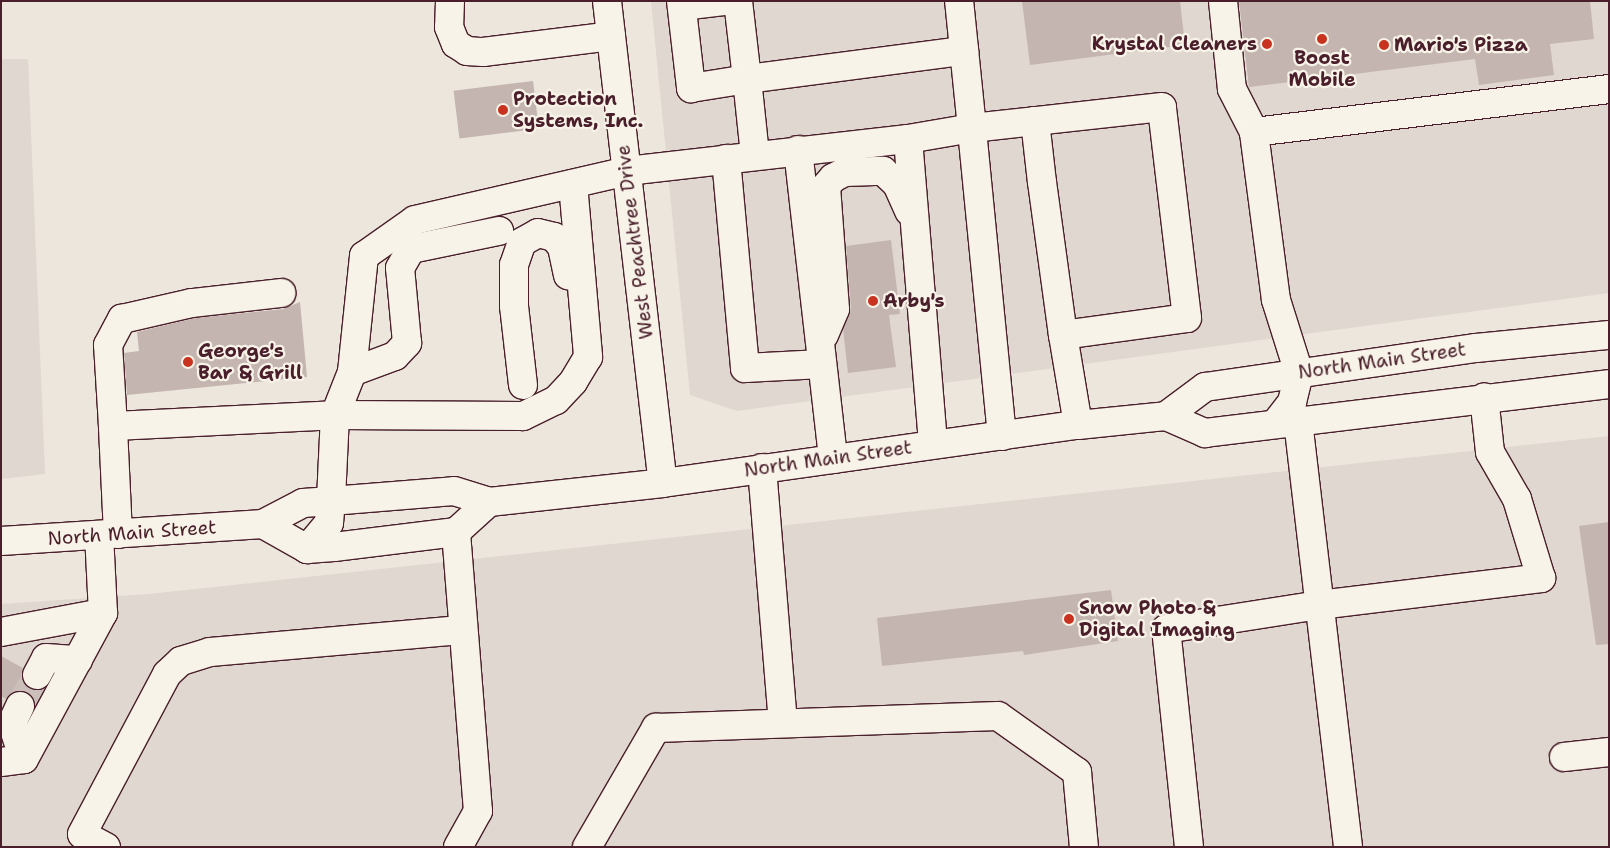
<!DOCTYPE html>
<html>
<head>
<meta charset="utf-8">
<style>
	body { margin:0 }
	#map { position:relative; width:1610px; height:848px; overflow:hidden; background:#ece6dd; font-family:"Shantell Sans",sans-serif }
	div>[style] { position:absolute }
	.built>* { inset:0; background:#e0d7d0 }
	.building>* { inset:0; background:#c4b5b0; transform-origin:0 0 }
	.minor-tunnel>* { height:28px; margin-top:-14px; transform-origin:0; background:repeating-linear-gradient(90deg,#ccbeb9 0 28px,transparent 0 42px) }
	.roads { filter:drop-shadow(1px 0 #4a1f2b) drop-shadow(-1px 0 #4a1f2b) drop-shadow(0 1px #4a1f2b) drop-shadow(0 -1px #4a1f2b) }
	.minor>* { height:28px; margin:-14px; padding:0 14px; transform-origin:14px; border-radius:14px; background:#f7f3e8 }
	.major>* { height:28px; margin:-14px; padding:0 14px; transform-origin:14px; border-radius:14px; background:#f7f3e8 }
	.dots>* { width:14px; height:14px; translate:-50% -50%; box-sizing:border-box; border:2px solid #f7f3e8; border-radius:50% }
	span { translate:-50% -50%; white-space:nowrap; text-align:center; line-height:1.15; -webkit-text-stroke:4.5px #f7f3e8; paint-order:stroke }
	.poi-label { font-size:19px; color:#4a1f2b; font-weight:700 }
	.right { translate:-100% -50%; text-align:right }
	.left { translate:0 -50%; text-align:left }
	.street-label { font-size:19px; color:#4a1f2b }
	.frame { position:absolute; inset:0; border:2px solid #4a1f2b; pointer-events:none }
</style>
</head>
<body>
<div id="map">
	<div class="built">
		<i style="clip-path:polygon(651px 1px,1609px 1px,1609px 293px,737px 411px,690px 395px)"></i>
		<i style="clip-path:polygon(1px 59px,28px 59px,45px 474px,1px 479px)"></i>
		<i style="clip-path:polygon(1609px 436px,1609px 847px,1px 847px,1px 604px,149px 594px)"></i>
	</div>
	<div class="building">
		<i style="clip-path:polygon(1022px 1px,1180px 1px,1185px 45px,1030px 65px)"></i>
		<i style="clip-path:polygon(1239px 1px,1590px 1px,1594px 39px,1550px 44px,1554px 75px,1479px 85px,1475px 59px,1249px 87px)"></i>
		<i style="left:533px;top:81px;width:48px;height:80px;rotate:83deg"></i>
		<i style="clip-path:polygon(891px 240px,900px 314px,889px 315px,896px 367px,848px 373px,843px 329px,851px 308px,846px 246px)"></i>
		<i style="clip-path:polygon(300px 302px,307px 377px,127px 395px,124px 353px,139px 351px,137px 332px,195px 318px,283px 309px)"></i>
		<i style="clip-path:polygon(1609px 522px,1609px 644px,1596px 645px,1579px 526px)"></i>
		<i style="clip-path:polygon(1111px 590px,1118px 641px,1024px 655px,1023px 651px,882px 666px,877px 618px)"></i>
		<i style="clip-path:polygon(1px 656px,23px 668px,21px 676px,29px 689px,40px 690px,34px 701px,27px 692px,19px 690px,6px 699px,1px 696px)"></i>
	</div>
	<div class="minor-tunnel">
		<i style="left:20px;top:706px;width:35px;rotate:-61deg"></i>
	</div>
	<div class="roads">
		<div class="minor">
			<i style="left:450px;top:1px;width:26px;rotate:92deg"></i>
			<i style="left:449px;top:27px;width:18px;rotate:68deg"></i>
			<i style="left:456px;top:44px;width:13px;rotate:32deg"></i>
			<i style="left:467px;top:51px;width:16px;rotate:4deg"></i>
			<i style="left:483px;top:52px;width:129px;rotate:-7.1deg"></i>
			<i style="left:607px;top:1px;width:485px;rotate:83.4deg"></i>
			<i style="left:681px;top:1px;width:88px;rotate:83.4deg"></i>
			<i style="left:691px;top:88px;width:57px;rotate:-9.1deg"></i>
			<i style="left:747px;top:79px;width:76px;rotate:84deg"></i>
			<i style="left:738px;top:1px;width:79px;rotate:83.4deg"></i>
			<i style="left:747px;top:79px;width:219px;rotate:-7.4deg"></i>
			<i style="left:1223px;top:1px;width:88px;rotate:84.2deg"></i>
			<i style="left:1232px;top:89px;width:48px;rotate:62.9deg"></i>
			<i style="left:682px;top:6px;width:42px;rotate:-6.8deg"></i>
			<i style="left:908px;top:139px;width:306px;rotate:85.3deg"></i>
			<i style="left:798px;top:150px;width:311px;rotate:83.5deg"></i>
			<i style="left:726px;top:159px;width:210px;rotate:84.8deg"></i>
			<i style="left:745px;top:368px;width:77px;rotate:-3deg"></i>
			<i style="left:573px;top:184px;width:174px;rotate:85deg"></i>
			<i style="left:588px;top:357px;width:29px;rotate:121deg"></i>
			<i style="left:573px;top:382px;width:25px;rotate:133deg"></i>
			<i style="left:556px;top:400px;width:37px;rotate:154deg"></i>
			<i style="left:523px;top:416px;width:188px;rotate:-179.7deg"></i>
			<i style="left:335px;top:415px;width:46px;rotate:-68.4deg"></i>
			<i style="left:352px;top:372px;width:117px;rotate:-84.1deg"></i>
			<i style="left:364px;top:256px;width:62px;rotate:-35.2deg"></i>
			<i style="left:415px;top:220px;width:218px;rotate:-13deg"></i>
			<i style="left:627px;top:171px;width:283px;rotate:-6.5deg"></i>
			<i style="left:908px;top:139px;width:65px;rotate:-9.8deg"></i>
			<i style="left:972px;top:128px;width:128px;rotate:-95.8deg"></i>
			<i style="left:824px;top:335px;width:28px;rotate:-67deg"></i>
			<i style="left:835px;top:309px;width:123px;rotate:-94.2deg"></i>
			<i style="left:826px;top:186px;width:11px;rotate:-49deg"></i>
			<i style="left:833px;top:178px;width:13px;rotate:-27deg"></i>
			<i style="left:845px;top:172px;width:38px;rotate:-2deg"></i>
			<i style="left:883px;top:171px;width:19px;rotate:43deg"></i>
			<i style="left:897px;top:184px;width:30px;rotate:66deg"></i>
			<i style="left:1063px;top:335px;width:125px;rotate:-7.8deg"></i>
			<i style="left:1187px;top:318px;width:212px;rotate:-96.8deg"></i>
			<i style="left:1162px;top:107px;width:128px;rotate:173.7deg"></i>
			<i style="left:1035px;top:121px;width:61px;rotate:83.5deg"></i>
			<i style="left:1042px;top:182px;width:154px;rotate:82.2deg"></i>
			<i style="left:1063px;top:335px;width:91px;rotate:80.5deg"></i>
			<i style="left:352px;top:372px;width:46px;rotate:-20.4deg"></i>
			<i style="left:395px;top:356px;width:18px;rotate:-47deg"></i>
			<i style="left:407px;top:343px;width:75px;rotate:-95.3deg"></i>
			<i style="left:400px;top:268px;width:22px;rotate:-60deg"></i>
			<i style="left:411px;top:249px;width:90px;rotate:-11.6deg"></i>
			<i style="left:1299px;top:373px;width:77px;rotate:-107.5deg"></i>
			<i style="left:1276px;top:300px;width:169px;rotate:-97.5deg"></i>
			<i style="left:1254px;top:132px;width:358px;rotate:-6.9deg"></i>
			<i style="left:523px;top:385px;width:80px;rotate:-96.5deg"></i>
			<i style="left:514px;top:306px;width:41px;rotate:-90deg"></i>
			<i style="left:514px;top:265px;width:24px;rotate:-71deg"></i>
			<i style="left:522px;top:242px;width:18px;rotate:-29deg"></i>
			<i style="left:538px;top:233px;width:16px;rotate:14deg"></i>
			<i style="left:554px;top:237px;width:13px;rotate:51deg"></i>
			<i style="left:562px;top:247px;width:29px;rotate:78deg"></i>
			<i style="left:1298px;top:421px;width:429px;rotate:83.3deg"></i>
			<i style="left:113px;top:426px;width:81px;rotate:-93.5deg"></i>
			<i style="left:108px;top:345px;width:30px;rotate:-62deg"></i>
			<i style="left:122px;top:319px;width:72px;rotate:-12.9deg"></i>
			<i style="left:192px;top:303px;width:90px;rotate:-6.4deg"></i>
			<i style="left:1002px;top:436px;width:309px;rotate:-95.6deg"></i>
			<i style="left:972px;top:128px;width:63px;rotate:-6.3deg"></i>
			<i style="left:762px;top:468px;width:255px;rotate:85.3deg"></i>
			<i style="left:456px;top:532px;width:280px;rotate:85.5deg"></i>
			<i style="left:478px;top:811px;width:41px;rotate:119.1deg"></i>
			<i style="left:118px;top:534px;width:108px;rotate:-92.7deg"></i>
			<i style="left:113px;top:426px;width:222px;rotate:-2.8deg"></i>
			<i style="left:335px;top:415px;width:86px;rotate:92.7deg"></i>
			<i style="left:1px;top:632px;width:104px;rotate:-10.6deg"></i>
			<i style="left:37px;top:675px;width:19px;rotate:-62deg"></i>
			<i style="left:46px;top:658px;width:32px;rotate:4deg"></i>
			<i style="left:20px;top:706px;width:19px;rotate:115deg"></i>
			<i style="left:12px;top:723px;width:38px;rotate:72deg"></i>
			<i style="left:1564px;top:757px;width:45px;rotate:-6.3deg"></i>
			<i style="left:1px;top:762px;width:23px;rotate:-7deg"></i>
			<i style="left:24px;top:759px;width:166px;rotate:-61.6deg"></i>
			<i style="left:103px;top:613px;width:78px;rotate:-92.9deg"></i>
			<i style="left:106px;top:847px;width:27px;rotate:-152deg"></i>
			<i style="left:82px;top:834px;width:181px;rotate:-62deg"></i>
			<i style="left:167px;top:674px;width:19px;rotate:-43deg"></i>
			<i style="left:181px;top:661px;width:30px;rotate:-17deg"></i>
			<i style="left:210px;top:652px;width:252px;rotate:-5deg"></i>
			<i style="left:587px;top:847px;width:138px;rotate:-59.9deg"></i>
			<i style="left:656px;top:728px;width:342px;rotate:-2deg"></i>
			<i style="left:998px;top:716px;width:97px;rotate:35.3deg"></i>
			<i style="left:1077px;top:772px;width:75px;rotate:84.7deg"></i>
			<i style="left:1189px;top:847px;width:219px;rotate:-96deg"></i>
			<i style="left:1166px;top:629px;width:155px;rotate:-8.9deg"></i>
			<i style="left:1319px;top:605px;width:224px;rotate:-6.9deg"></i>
			<i style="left:1541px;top:578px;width:83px;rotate:-106.9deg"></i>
			<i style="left:1517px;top:499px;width:54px;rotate:-119.9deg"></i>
			<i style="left:1490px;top:452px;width:55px;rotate:-96.2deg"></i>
		</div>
		<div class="major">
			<i style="left:1166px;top:416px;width:49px;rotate:-36.6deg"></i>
			<i style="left:1205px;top:387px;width:274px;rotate:-8.2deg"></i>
			<i style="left:1476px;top:348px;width:134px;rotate:-5.6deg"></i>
			<i style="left:1275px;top:424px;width:28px;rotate:-52deg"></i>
			<i style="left:1292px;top:402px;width:30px;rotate:-76deg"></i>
			<i style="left:263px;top:524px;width:51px;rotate:29.6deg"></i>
			<i style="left:307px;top:549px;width:27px;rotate:-4deg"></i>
			<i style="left:334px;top:547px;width:123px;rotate:-7deg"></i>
			<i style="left:456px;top:532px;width:45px;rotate:-42.3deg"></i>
			<i style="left:1px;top:541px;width:263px;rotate:-3.7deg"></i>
			<i style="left:263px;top:524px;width:45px;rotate:-27.7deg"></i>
			<i style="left:303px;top:503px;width:28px;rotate:-4deg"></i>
			<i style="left:331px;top:501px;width:123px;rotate:-4.6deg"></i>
			<i style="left:454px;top:491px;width:37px;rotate:17deg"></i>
			<i style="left:489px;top:502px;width:175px;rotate:-6.2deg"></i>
			<i style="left:663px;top:483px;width:419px;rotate:-8deg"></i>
			<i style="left:1078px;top:425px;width:88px;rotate:-5.8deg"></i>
			<i style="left:1166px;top:416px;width:43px;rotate:23.6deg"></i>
			<i style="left:1205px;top:433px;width:407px;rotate:-6.9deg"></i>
			<i style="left:307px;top:549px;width:34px;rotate:-50deg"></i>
			<i style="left:329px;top:523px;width:22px;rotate:-85deg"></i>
		</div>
	</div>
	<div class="dots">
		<i style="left:1322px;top:39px;background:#c8321e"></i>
		<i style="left:1267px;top:44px;background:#c8321e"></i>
		<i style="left:1384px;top:45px;background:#c8321e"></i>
		<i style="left:503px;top:110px;background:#c8321e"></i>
		<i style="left:873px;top:301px;background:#c8321e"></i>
		<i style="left:188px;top:362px;background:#c8321e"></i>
		<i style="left:1069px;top:619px;background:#c8321e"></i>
	</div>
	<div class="poi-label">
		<span class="right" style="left:1257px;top:44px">Krystal Cleaners</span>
		<span class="left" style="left:1394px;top:45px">Mario's Pizza</span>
		<span style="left:1322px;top:69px">Boost<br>Mobile</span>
		<span class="left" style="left:513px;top:110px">Protection<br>Systems, Inc.</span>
		<span class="left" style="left:883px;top:301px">Arby's</span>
		<span class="left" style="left:198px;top:362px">George's<br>Bar &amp; Grill</span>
		<span class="left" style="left:1079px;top:619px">Snow Photo &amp;<br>Digital Imaging</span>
	</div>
	<div class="street-label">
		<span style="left:635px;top:242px;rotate:-97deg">West Peachtree Drive</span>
		<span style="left:1382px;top:361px;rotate:-8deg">North Main Street</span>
		<span style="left:828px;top:459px;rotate:-8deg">North Main Street</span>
		<span style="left:132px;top:533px;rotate:-4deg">North Main Street</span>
	</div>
	<div class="frame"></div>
</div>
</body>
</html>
